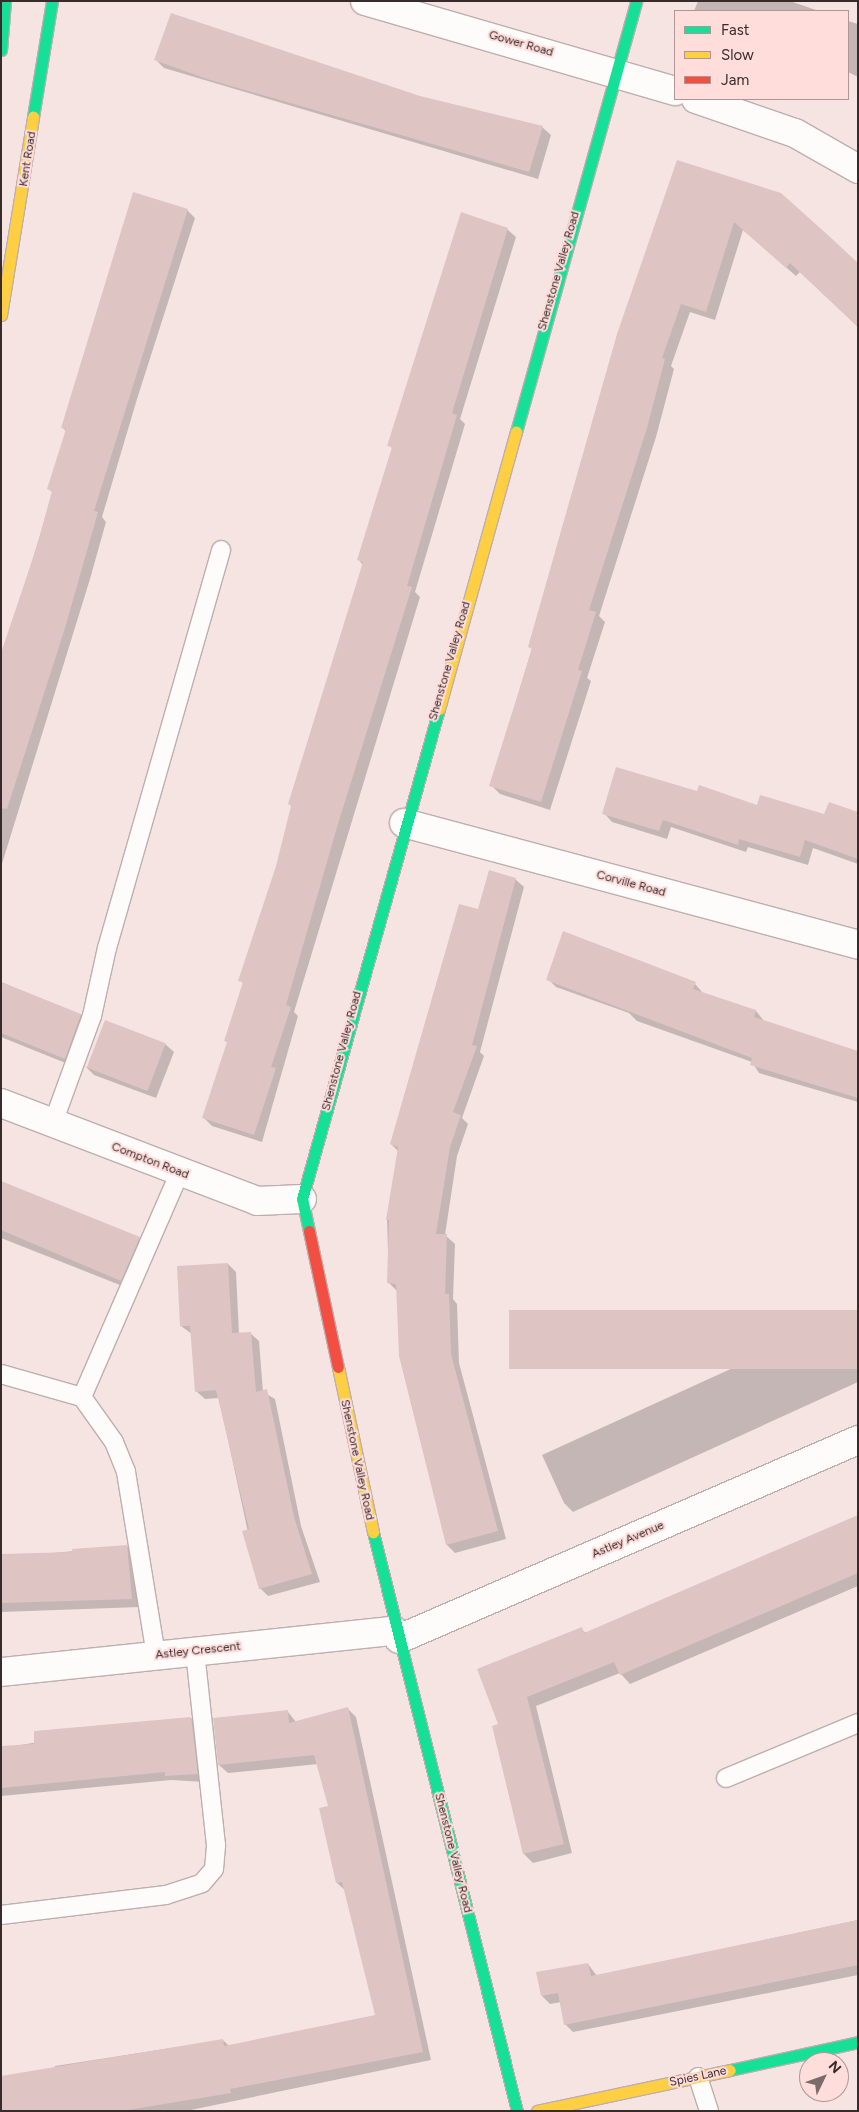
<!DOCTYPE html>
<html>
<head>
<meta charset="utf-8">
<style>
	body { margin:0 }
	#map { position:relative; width:859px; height:2112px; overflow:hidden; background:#f6e4e3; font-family:Figtree,sans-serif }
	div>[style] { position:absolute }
	.shadow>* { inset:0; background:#0003 }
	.building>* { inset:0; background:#dec5c4; transform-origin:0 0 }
	.roads { filter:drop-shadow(1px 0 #bdafae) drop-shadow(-1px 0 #bdafae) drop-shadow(0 1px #bdafae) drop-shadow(0 -1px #bdafae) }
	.lane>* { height:18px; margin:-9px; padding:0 9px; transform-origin:9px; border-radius:9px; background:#fefbfb }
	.street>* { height:28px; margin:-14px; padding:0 14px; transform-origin:14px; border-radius:14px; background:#fefbfb }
	.fast>* { height:11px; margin:-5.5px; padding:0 5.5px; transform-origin:5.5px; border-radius:5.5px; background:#16e098 }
	.slow>* { height:11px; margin:-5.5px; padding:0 5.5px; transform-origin:5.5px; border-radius:5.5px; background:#ffcf43 }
	.jam>* { height:11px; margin:-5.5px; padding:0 5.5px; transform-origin:5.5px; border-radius:5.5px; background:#f24e42 }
	span { translate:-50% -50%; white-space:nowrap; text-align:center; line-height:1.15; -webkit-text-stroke:4px #fedddb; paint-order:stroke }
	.street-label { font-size:12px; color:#382b2b }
	.frame { position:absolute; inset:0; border:2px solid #382b2b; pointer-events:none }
	.legend { position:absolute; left:674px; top:10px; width:175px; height:90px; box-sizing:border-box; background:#fedddb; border:1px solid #af9695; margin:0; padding:6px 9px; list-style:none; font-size:15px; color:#382b2b }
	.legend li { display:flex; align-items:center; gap:10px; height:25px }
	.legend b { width:25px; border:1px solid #af9695 }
	.north { position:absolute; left:799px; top:2052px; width:50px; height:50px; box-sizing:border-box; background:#fedddb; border:1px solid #af9695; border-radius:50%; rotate:48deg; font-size:14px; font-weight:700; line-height:20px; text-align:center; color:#382b2b }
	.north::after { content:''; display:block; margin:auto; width:18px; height:22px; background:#7a6c6b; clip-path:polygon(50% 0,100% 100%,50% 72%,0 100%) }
</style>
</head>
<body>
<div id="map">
	<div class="shadow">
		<i style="clip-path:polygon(698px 1px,790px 1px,819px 11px,694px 11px)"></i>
		<i style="clip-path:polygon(848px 21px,858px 24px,858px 77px,848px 72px)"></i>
		<i style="clip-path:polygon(156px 60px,420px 97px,542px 127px,551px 135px,538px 179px,164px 68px)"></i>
		<i style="clip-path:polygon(678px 161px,858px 264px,858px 327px,800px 272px,796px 276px,743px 230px,715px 320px,690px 312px,671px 366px,674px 369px,656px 437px,599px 616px,605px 622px,587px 678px,591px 681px,550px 810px,500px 794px,491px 785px)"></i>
		<i style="clip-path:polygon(187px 210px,195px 218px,137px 399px,102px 517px,106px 522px,90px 579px,1px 867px,1px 662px,53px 493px,49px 489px,66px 431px,63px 428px)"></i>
		<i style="clip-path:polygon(507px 229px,516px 237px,460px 419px,465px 424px,415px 592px,420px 597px,294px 1012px,298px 1016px,262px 1142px,212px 1126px,204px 1118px,228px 1043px,225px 1040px,244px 984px,240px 980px,278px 867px,363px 565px,358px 559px,393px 449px,389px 445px)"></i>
		<i style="clip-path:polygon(697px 793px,757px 807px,825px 815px,858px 813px,858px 864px,813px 848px,808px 865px,748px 847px,746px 852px,671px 827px,667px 839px,612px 822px,604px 813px)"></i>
		<i style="clip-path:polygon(515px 879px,524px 887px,480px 1052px,484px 1056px,462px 1118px,468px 1124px,457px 1156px,445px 1235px,455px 1244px,453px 1299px,457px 1304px,459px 1363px,506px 1539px,455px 1553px,447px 1545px,400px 1356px,397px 1291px,389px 1283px,387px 1219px,398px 1151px,391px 1144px,479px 910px)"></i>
		<i style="clip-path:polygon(548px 979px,695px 984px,703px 993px,756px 1011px,764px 1021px,858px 1052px,858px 1102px,759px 1073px,752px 1062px,637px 1021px,629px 1013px,556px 987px)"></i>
		<i style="clip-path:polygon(1px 982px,81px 1015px,89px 1023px,73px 1066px,1px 1037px)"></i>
		<i style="clip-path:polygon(165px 1044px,174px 1052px,156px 1098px,94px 1075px,86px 1067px)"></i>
		<i style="clip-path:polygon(1px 1182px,139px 1238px,148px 1247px,130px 1289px,1px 1238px)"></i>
		<i style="clip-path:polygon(228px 1264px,236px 1272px,239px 1334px,250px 1333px,259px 1341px,263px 1392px,275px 1399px,301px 1526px,320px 1582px,268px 1596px,260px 1588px,219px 1398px,205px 1399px,196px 1391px,192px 1334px,181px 1326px)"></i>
		<i style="clip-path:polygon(858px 1311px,858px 1382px,573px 1512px,564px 1503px,542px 1455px)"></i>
		<i style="clip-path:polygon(858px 1516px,858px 1586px,630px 1684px,620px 1673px,536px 1706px,572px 1853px,533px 1863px,524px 1854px,500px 1725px,581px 1629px,586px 1633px)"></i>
		<i style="clip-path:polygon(127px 1546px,135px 1554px,140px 1607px,1px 1612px,1px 1558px)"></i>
		<i style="clip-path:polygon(347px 1708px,356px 1717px,431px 2060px,186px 2111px,1px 2111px,55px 2071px,55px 2066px,223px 2040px,229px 2046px,376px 2016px,346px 1891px,337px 1883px,329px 1807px,318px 1764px,228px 1773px,219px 1765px,288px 1712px,296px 1722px)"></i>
		<i style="clip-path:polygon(191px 1718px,199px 1726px,205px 1782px,171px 1780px,1px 1796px,1px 1748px)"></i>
		<i style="clip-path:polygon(858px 1920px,858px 1975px,573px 2032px,565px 2024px,561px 2002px,550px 2004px,542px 1996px,588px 1964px,597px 1976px)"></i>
	</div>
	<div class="building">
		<i style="clip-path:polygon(171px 13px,420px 96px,543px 126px,529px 172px,207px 79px,154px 60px)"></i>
		<i style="clip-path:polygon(677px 160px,781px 193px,829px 236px,858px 263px,858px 327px,790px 263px,786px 268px,734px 222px,706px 312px,681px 304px,662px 358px,665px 359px,647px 428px,589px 610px,596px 612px,578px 670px,582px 671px,541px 802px,489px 786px,532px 649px,528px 647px,617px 334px)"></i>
		<i style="clip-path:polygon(133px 192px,188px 209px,94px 511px,98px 512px,65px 628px,7px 809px,1px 808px,1px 653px,37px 546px,52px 491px,47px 489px,66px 429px,61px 428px)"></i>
		<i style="clip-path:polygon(461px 212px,508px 228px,452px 413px,457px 415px,407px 586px,412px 587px,337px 827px,286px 1005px,291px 1007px,271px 1067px,276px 1068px,254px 1135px,202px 1118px,227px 1042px,224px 1041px,243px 982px,238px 981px,276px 866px,291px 806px,288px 804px,363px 562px,357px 560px,392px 447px,387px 446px)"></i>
		<i style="clip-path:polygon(616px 767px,697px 791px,699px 785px,757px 805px,760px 795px,824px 814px,829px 802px,858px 812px,858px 859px,805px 840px,800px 857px,739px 839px,738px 845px,663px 820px,659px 831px,602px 814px)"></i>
		<i style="clip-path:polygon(489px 870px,516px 878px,472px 1045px,477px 1046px,453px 1112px,461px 1115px,450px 1147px,436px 1234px,447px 1234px,445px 1294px,449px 1294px,451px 1354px,498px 1531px,446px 1545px,399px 1356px,396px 1284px,387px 1283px,389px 1220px,386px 1220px,398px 1147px,390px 1144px,459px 904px,478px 909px)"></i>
		<i style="clip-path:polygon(563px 931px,696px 982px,693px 989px,756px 1010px,754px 1017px,858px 1051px,858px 1098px,750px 1065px,752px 1058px,546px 980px)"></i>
		<i style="clip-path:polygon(1px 982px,81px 1014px,65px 1059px,1px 1033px)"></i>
		<i style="left:105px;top:1020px;width:65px;height:51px;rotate:21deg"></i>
		<i style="clip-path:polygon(1px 1181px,140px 1237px,121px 1281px,1px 1230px)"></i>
		<i style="clip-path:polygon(228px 1263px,232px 1333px,251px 1332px,256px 1392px,267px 1389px,294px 1517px,312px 1574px,259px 1589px,242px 1531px,249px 1529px,216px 1390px,195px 1392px,190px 1326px,180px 1326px,177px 1266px)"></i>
		<i style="left:858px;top:1310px;width:59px;height:349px;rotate:90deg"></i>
		<i style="clip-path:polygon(858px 1515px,858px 1573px,620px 1675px,614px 1662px,527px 1697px,564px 1844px,523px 1854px,492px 1726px,498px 1724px,477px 1669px,582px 1627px,584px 1633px)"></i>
		<i style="clip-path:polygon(127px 1545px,132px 1599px,1px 1603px,1px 1554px,73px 1552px,72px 1549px)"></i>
		<i style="clip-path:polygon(348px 1707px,423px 2052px,230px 2089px,231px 2093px,122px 2111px,1px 2111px,1px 2076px,223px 2039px,224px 2046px,375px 2015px,342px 1882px,336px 1883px,319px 1808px,328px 1806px,314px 1755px,218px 1765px,213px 1718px,288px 1710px,289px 1723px)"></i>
		<i style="clip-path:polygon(191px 1717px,198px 1774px,165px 1776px,165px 1772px,1px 1788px,1px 1746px,34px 1744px,34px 1731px)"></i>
		<i style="clip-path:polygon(858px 1920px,858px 1965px,564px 2025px,558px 1993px,541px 1996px,536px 1972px,588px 1963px,591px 1976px)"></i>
	</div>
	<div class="roads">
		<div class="lane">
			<i style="left:53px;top:1123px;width:114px;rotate:-70deg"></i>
			<i style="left:92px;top:1016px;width:70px;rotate:-77.6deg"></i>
			<i style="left:107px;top:948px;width:414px;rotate:-74deg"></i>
			<i style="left:1px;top:1374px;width:84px;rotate:15.9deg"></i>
			<i style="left:82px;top:1397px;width:55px;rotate:54.6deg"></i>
			<i style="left:114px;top:1442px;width:32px;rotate:68deg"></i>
			<i style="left:126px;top:1472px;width:186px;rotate:80.7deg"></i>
			<i style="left:82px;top:1397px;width:245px;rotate:-66.5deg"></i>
			<i style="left:726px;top:1778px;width:143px;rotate:-22.6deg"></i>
			<i style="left:1px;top:1915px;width:166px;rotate:-6.9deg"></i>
			<i style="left:166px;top:1895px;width:38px;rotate:-18deg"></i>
			<i style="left:202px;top:1883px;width:18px;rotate:-49deg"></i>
			<i style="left:214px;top:1869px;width:24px;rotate:-85deg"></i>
			<i style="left:216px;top:1845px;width:194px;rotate:-96.2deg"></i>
			<i style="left:698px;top:2077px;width:36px;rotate:72deg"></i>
		</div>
		<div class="street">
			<i style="left:365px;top:1px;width:323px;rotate:16.2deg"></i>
			<i style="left:696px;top:99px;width:105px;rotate:19deg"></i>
			<i style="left:795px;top:133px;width:73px;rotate:29.7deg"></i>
			<i style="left:404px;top:823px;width:470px;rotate:15deg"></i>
			<i style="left:1px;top:1103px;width:274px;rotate:20.9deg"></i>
			<i style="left:257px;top:1201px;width:45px;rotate:-2.5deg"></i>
			<i style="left:399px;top:1639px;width:500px;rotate:-23.44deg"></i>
			<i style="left:1px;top:1672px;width:395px;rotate:-6deg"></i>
		</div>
		<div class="fast">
			<i style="left:1px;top:50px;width:49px;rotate:-85.3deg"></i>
			<i style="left:33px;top:117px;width:118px;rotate:-80.7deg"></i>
			<i style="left:516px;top:432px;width:447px;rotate:-74.4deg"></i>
			<i style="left:309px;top:1231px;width:33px;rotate:-102deg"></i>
			<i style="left:302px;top:1199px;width:509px;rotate:-74.38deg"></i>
			<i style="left:373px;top:1532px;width:597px;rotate:76.03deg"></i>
			<i style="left:730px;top:2070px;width:131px;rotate:-12.3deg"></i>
		</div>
		<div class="slow">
			<i style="left:1px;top:315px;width:201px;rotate:-80.8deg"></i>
			<i style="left:439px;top:709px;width:288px;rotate:-74.5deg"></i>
			<i style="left:338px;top:1367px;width:169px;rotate:78deg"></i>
			<i style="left:537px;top:2111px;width:197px;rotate:-12deg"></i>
		</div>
		<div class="jam">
			<i style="left:309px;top:1231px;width:139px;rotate:78deg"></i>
		</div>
	</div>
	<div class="street-label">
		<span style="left:521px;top:44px;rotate:16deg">Gower Road</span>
		<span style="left:28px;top:159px;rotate:-81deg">Kent Road</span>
		<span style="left:559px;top:271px;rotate:-74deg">Shenstone Valley Road</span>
		<span style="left:450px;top:661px;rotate:-74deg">Shenstone Valley Road</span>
		<span style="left:631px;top:884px;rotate:15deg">Corville Road</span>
		<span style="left:342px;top:1051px;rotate:-75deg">Shenstone Valley Road</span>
		<span style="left:150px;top:1161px;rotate:21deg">Compton Road</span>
		<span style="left:357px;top:1460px;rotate:78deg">Shenstone Valley Road</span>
		<span style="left:628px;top:1540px;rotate:-23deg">Astley Avenue</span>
		<span style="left:198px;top:1651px;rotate:-6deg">Astley Crescent</span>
		<span style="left:453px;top:1853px;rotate:76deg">Shenstone Valley Road</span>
		<span style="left:698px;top:2077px;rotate:-12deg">Spies Lane</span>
	</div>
	<div class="frame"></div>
	<ul class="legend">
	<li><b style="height:6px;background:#16e098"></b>Fast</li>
	<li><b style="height:6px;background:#ffcf43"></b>Slow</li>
	<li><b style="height:6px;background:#f24e42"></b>Jam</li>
	</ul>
	<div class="north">N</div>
</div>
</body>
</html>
